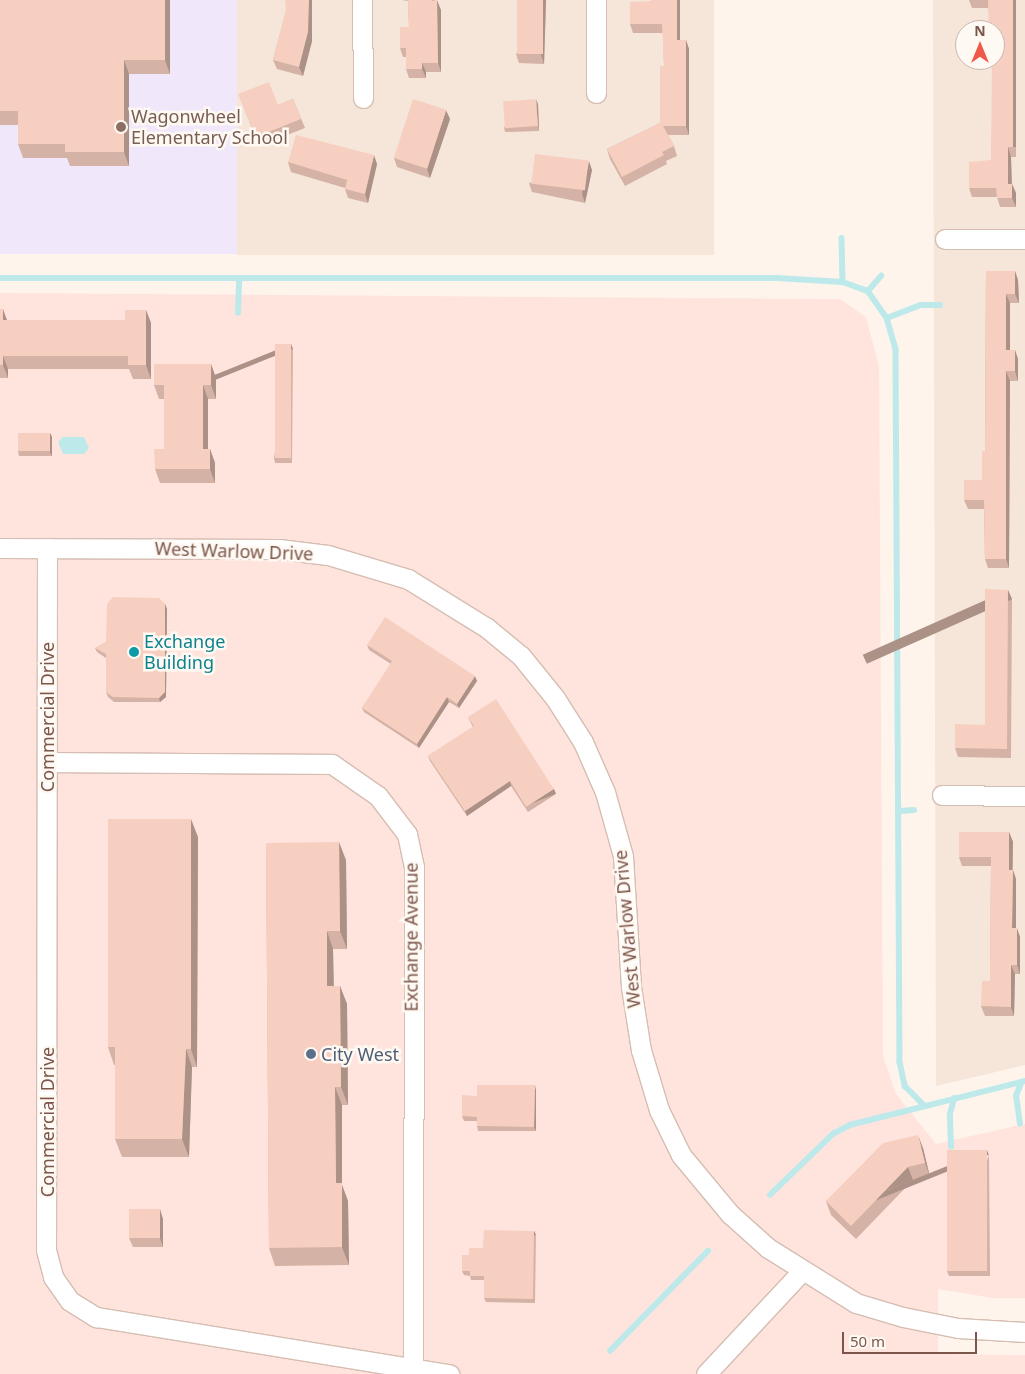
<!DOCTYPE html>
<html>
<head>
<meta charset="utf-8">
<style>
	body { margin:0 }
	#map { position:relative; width:1025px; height:1374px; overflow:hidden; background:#fef4eb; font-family:"Noto Sans",sans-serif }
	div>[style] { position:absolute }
	.residential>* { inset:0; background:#f6e5d9; transform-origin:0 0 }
	.commercial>* { inset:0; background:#ffe4de }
	.education>* { inset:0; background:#f1e7fb; transform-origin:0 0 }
	.water>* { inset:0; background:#bde9ea }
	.stream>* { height:5.5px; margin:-2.75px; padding:0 2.75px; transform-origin:2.75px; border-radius:2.75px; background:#bde9ea }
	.roads { filter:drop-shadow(1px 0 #d5bdb1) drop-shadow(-1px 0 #d5bdb1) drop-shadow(0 1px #d5bdb1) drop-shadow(0 -1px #d5bdb1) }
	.minor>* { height:19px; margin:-9.5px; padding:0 9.5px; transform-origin:9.5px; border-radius:9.5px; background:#fff }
	.wall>* { inset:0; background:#d4b2a5 }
	.shaded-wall>* { inset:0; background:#ac9186; transform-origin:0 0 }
	.building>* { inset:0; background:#f6cfc0; transform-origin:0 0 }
	.dots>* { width:14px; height:14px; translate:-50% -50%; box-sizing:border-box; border:2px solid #fff9f3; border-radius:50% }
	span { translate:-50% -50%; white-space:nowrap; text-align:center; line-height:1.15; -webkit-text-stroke:5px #fff9f3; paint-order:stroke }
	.education-label { font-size:18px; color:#785e54 }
	.left { translate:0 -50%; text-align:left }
	.street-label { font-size:18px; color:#7c564b }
	.culture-label { font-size:18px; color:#0d838f }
	.service-label { font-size:18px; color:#4e5e75 }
	.north { position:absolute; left:955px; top:20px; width:50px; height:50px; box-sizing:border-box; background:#fff9f3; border:1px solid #cbb8b0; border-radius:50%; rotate:0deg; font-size:14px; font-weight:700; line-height:20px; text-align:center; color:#7c564b }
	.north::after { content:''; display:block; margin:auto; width:18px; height:22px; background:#ef5949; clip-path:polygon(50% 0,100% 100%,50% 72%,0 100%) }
	.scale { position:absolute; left:842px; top:1332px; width:135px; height:22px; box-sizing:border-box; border:2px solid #7c564b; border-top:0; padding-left:6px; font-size:15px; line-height:18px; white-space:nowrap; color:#7c564b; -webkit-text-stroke:4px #fff9f3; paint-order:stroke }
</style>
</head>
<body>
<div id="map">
	<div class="residential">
		<i style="left:237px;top:0;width:477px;height:255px"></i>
		<i style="clip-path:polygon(evenodd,933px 0,1025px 0,1025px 1065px,936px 1086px,933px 0,965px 30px,995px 30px,995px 60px,965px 60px,965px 30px)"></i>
	</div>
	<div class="commercial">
		<i style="clip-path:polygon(0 293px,840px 299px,866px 317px,879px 366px,883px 1056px,896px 1094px,936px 1144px,1025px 1124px,1025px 1298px,993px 1298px,938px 1289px,938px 1354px,1025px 1355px,1025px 1374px,0 1374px)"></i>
	</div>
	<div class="education">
		<i style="left:0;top:0;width:237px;height:254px"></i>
	</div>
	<div class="water">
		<i style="clip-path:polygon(63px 437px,84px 437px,89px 448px,84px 454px,63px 454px,58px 442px)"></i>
	</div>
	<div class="stream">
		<i style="left:842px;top:238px;width:44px;rotate:88.7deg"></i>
		<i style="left:0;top:278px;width:777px"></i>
		<i style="left:777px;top:278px;width:66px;rotate:3.5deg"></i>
		<i style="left:843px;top:282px;width:27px;rotate:20deg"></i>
		<i style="left:868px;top:291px;width:33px;rotate:55deg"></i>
		<i style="left:887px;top:318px;width:33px;rotate:74deg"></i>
		<i style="left:896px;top:350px;width:712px;rotate:89.68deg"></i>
		<i style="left:900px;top:1062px;width:25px;rotate:78deg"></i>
		<i style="left:905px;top:1086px;width:28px;rotate:45deg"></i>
		<i style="left:868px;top:291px;width:20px;rotate:-49deg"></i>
		<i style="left:238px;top:313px;width:33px;rotate:-88deg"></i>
		<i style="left:887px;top:318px;width:36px;rotate:-21deg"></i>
		<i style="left:921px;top:305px;width:19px"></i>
		<i style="left:900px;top:811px;width:14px;rotate:-4deg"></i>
		<i style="left:1020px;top:1124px;width:28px;rotate:-98deg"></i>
		<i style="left:1016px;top:1096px;width:14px;rotate:-69deg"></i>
		<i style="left:951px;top:1147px;width:33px;rotate:-92deg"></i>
		<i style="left:950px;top:1114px;width:16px;rotate:-75deg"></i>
		<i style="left:770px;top:1195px;width:88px;rotate:-44.1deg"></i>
		<i style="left:833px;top:1134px;width:19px;rotate:-28deg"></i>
		<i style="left:850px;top:1125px;width:180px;rotate:-14.1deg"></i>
		<i style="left:610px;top:1351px;width:140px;rotate:-45.6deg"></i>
	</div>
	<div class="roads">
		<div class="minor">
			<i style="left:362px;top:0;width:98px;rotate:89.4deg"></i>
			<i style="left:596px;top:0;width:93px;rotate:90deg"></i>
			<i style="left:945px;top:239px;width:80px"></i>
			<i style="left:0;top:548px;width:279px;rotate:0.2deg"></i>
			<i style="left:279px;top:549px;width:49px;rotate:7deg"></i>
			<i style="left:328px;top:555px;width:84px;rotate:16.7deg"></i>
			<i style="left:408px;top:579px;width:93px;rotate:31.8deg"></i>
			<i style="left:487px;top:628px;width:44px;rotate:39.5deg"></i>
			<i style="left:521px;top:656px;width:54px;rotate:51deg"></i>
			<i style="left:555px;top:698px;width:52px;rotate:57.5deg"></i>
			<i style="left:583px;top:742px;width:55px;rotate:66.3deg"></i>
			<i style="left:605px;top:792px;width:66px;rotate:74.3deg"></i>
			<i style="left:623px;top:856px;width:131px;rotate:86.5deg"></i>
			<i style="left:631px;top:987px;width:64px;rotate:81deg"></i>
			<i style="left:641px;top:1050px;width:63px;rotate:73.3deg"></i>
			<i style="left:659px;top:1110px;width:50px;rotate:63.9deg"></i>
			<i style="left:681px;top:1155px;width:77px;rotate:50.3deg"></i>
			<i style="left:730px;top:1214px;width:51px;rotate:41.8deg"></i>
			<i style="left:768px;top:1248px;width:104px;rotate:32deg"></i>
			<i style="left:856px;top:1303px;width:49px;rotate:16.6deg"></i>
			<i style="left:903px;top:1317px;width:56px;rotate:11.3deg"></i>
			<i style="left:958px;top:1328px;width:67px;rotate:3.4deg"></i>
			<i style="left:47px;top:548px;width:702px;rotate:90.08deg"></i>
			<i style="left:46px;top:1250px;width:28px;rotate:75deg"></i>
			<i style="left:53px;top:1277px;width:29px;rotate:55deg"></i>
			<i style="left:70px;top:1301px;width:31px;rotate:32deg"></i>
			<i style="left:96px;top:1317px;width:358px;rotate:9.2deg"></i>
			<i style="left:47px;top:762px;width:285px;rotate:0.4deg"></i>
			<i style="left:332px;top:764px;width:56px;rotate:34.8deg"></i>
			<i style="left:378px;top:796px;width:48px;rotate:52.7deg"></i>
			<i style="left:407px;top:834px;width:34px;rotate:78deg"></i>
			<i style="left:414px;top:867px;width:501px;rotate:90.11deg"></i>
			<i style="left:942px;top:795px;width:83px;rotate:0.7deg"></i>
			<i style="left:706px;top:1374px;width:141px;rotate:-47deg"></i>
		</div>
	</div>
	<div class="wall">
		<i style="clip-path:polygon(0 0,170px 0,170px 74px,129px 74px,129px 166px,70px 166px,67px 158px,23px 158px,18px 144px,18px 125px,0 125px)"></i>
		<i style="clip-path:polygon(402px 0,435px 0,441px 10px,441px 72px,426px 72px,426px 78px,409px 78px,406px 69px,406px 57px,403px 57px,400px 48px,409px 27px,408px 1px)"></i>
		<i style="clip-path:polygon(546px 0,544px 64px,519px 63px,516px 54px)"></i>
		<i style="clip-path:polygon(680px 0,680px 40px,686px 40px,689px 49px,689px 135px,668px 135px,674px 146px,677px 156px,666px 161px,667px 164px,625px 186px,610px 159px,607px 149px,660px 123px,664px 66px,663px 33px,633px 33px,630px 24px,651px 1px)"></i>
		<i style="clip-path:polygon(969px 0,1016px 0,1016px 157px,1011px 157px,1012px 184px,1016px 193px,1016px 207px,1000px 207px,997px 197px,972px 197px,969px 188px,991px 160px,995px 30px,988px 8px,972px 8px)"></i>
		<i style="clip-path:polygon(286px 11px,312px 41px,303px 76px,277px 69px,273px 60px)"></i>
		<i style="clip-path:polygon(293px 99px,305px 128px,259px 146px,242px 103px,278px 105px)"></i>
		<i style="clip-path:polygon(538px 104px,539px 131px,505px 132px,504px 127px)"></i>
		<i style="clip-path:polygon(450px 119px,430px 178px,397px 167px,394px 158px)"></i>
		<i style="clip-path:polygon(288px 162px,377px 164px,368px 203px,348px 198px,345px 189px,345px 188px,291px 172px)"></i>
		<i style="clip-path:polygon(592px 170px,585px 203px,532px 192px,529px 183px)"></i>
		<i style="clip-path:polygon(986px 271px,1015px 271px,1018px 280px,1019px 303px,1010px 303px,1010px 350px,1015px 350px,1018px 359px,1018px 381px,1010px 381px,1009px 568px,988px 568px,985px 559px,984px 509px,968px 509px,964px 500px,982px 480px,985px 451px)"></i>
		<i style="clip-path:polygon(0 309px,7px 320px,125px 320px,146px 310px,151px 323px,151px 379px,133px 379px,129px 369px,8px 369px,8px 378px,0 378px)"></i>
		<i style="clip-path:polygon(291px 344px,293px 349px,292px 463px,275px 463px,274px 458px)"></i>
		<i style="clip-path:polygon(211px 364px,216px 378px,216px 399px,208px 399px,208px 449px,210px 449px,215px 463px,215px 483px,160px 483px,155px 469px,164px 449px,164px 399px,159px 399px,154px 385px)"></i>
		<i style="clip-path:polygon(50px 433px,52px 437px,52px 456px,19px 456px,18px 451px)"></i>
		<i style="clip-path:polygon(1008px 590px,1012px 599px,1011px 758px,958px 757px,955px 748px,985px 725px)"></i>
		<i style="clip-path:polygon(165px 604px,167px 609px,166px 697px,160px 702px,114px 702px,108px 697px,106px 692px,106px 658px,97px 652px,95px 648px,106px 642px)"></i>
		<i style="clip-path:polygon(367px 645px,477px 681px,459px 708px,449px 702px,419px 748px,364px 712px,362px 708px,391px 664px,369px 650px)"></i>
		<i style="clip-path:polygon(468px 717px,554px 789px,556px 794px,528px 812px,511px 786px,467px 816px,430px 761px,428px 756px,473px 727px)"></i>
		<i style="clip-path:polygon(1009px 832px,1013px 842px,1013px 870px,1016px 879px,1016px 928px,1020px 937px,1020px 974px,1015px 974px,1014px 1016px,985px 1016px,981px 1006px,990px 981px,991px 866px,962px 866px,959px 857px)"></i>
		<i style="clip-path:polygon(198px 837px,197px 1067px,192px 1067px,189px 1157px,122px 1157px,115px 1139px,115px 1065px,114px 1065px,108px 1047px)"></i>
		<i style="clip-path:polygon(266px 843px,346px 860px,347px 949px,333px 949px,334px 986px,340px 986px,347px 1004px,348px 1105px,342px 1105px,342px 1185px,348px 1201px,349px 1265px,275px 1266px,269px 1248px)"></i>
		<i style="clip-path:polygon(536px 1090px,536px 1131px,478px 1131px,477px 1126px,477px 1121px,464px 1121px,462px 1116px,477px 1096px)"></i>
		<i style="clip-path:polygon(923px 1148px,930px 1177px,913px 1180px,856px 1239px,831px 1215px,826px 1201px)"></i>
		<i style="clip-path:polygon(989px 1155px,990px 1276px,949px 1276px,947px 1271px)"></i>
		<i style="clip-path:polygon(163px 1219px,163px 1247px,133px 1247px,129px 1238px)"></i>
		<i style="clip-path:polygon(534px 1231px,536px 1235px,535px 1303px,486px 1302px,484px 1298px,484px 1280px,471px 1280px,470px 1276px,464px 1275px,462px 1271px,469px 1255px,483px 1248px)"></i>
	</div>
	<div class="shaded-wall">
		<i style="clip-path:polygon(165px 0,170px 0,170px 74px,165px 60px)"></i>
		<i style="clip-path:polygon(309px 0,312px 0,312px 41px,303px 76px,299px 67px)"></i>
		<i style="clip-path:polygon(437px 0,441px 10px,441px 72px,438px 63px)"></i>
		<i style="clip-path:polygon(543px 0,546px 0,544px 64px,541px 54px)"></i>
		<i style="clip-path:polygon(677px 0,680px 0,680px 49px,677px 40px)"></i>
		<i style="left:1013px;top:0;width:3px;height:147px"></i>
		<i style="clip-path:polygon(686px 40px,689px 49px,689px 135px,686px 126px)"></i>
		<i style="clip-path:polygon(124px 60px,129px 74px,129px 166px,124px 152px)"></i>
		<i style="clip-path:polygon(422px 63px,426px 72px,426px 78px,422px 69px)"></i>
		<i style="clip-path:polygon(536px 99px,538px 104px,539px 131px,538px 126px)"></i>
		<i style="clip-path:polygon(446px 110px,450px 119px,430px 178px,427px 169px)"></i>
		<i style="clip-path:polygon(1008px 147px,1011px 157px,1012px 193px,1008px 184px)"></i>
		<i style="clip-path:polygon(374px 155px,377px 164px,368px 203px,365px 194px)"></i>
		<i style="clip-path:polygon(589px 161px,592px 170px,585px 203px,582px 194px)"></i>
		<i style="clip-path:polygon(1012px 184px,1016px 193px,1016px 207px,1012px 198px)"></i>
		<i style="clip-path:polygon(1015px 271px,1018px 280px,1019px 303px,1015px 294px)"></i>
		<i style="clip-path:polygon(1006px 294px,1010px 303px,1010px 359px,1006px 350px)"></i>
		<i style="clip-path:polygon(3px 309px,8px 323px,3px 320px)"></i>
		<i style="clip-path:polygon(146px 310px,151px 323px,151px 379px,146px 365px)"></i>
		<i style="left:291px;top:344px;width:5px;height:114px;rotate:68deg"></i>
		<i style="clip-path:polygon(1015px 350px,1018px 359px,1018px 381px,1015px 371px)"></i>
		<i style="clip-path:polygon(3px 356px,8px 369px,8px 378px,3px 365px)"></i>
		<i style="clip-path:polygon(211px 364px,216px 378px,216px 399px,211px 385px)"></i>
		<i style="clip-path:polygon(1006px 371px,1010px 381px,1009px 568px,1006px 559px)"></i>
		<i style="clip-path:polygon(203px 385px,208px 399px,208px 463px,203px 449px)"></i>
		<i style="clip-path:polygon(50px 433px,52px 437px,52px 456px,50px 452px)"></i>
		<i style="clip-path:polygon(210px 449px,215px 463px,215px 483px,210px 469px)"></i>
		<i style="left:1008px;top:590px;width:10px;height:159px;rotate:66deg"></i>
		<i style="clip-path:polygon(165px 604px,167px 609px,166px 697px,160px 702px,159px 698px)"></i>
		<i style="clip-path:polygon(475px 676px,477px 681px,459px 708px,457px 704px)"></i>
		<i style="clip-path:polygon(447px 697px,449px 702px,419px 748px,417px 744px)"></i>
		<i style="clip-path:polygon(510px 781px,511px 786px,467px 816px,465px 811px)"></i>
		<i style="left:554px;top:789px;width:5px;height:33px;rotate:68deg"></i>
		<i style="clip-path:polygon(191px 819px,198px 837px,197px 1067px,191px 1049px)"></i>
		<i style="clip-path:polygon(1009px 832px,1013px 842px,1012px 879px,1009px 870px)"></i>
		<i style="clip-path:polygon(339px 842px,346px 860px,347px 949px,340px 931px)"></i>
		<i style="clip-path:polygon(1013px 870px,1016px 879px,1016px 937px,1012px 928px)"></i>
		<i style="clip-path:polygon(1017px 928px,1020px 937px,1020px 974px,1017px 965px)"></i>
		<i style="clip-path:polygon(327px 931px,333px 949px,334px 1004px,327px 986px)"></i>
		<i style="clip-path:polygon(1011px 965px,1015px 974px,1014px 1016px,1011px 1007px)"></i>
		<i style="clip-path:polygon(340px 986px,347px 1004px,348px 1105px,341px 1087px)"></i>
		<i style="clip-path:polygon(186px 1049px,192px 1067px,189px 1157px,182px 1139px)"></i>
		<i style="clip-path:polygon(535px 1085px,536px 1090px,536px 1131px,534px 1127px)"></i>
		<i style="clip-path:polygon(335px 1087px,342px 1105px,342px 1185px,348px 1201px,349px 1265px,342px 1247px,336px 1183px)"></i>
		<i style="clip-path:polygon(918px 1135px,923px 1148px,930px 1177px,925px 1163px)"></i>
		<i style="left:987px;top:1150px;width:5px;height:121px;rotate:68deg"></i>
		<i style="left:908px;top:1167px;width:14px;height:82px;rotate:69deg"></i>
		<i style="clip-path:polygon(160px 1209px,163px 1219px,163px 1247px,160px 1238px)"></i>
		<i style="left:534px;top:1231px;width:4px;height:68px;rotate:63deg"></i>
	</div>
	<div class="building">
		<i style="clip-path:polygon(0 0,165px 0,165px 60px,124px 60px,124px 152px,65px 152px,65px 144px,18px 144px,18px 111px,0 111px)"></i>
		<i style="clip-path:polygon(285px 0,309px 0,308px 32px,299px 67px,273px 60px,286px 11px)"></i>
		<i style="clip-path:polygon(408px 0,432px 0,432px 1px,437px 0,438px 63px,422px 63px,422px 69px,406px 69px,406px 48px,400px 48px,400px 27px,409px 27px)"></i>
		<i style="left:517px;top:0;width:26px;height:54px"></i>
		<i style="clip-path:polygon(651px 0,677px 0,677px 40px,686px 40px,686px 126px,663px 126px,674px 146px,662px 152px,664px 155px,622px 177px,607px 149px,660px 123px,660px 66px,664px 66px,662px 24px,630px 24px,630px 2px,651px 1px)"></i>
		<i style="clip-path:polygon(988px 0,1013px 0,1013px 147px,1008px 147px,1008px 184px,1012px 184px,1012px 198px,997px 198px,996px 188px,969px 188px,969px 162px,991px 160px,992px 60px,995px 60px,995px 30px,989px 30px)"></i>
		<i style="clip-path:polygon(269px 82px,278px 105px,293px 99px,301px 119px,256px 137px,238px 94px)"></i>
		<i style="left:413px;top:99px;width:35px;height:62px;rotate:18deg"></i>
		<i style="left:536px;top:99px;width:27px;height:33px;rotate:86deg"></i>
		<i style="clip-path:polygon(296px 135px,374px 155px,365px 194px,345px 189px,347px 180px,288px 162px)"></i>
		<i style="left:535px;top:154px;width:54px;height:30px;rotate:7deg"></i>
		<i style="clip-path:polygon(986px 271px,1015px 271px,1015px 294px,1006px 294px,1006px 350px,1015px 350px,1015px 371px,1006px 371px,1006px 559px,985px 559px,984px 500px,964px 500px,964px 480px,982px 480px,982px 451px,985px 451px)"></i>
		<i style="clip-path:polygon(0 309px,3px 309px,3px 320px,125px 320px,125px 310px,146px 310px,146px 365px,128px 365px,128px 356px,3px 356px,3px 365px,0 365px)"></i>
		<i style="left:275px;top:344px;width:16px;height:114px"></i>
		<i style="clip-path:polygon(154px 364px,211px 364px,211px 385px,203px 385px,203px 449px,210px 449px,210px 469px,155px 469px,154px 449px,164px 449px,164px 385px,154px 385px)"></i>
		<i style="left:18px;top:433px;width:32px;height:18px"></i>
		<i style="clip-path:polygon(985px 589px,1008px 590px,1007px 749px,955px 748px,955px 724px,985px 725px)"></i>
		<i style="clip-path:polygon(113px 597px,159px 598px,165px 604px,165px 692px,159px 698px,113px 697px,106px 692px,106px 654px,95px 648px,106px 642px,107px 604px)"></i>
		<i style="clip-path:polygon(385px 617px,475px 676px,457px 704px,447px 697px,417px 744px,362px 708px,392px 661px,367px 645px)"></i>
		<i style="clip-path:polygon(496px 699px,554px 789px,526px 807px,510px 781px,465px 811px,428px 756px,474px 726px,468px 717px)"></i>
		<i style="clip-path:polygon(108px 819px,191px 819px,191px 1049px,186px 1049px,182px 1139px,115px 1139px,115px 1047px,108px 1047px)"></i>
		<i style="clip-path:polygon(959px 832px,1009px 832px,1009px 870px,1013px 870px,1012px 928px,1017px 928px,1017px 965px,1011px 965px,1011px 1007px,981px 1006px,982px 981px,990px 981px,991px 857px,959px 857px)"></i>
		<i style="clip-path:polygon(339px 842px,340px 931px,327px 931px,327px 986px,340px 986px,341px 1087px,335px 1087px,336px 1183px,342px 1183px,342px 1247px,269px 1248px,266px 843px)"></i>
		<i style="clip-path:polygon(477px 1085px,535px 1085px,534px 1127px,477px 1126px,477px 1117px,462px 1116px,462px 1095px,477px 1096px)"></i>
		<i style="clip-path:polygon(918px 1135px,925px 1163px,908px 1167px,851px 1226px,826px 1201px,883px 1143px)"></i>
		<i style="left:987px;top:1150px;width:121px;height:40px;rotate:90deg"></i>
		<i style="left:129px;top:1209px;width:31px;height:29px"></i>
		<i style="clip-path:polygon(484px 1230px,534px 1231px,533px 1299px,484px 1298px,484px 1276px,470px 1276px,470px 1271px,462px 1271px,462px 1255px,469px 1255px,469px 1248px,483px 1248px)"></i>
	</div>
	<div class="dots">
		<i style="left:121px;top:127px;background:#8d6e63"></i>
		<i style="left:134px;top:652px;background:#0f9aa8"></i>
		<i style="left:311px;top:1054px;background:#5c6f8a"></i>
	</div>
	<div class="education-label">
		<span class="left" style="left:131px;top:127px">Wagonwheel<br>Elementary School</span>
	</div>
	<div class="street-label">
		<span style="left:234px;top:551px;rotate:2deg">West Warlow Drive</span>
		<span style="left:47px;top:717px;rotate:-90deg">Commercial Drive</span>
		<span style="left:627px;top:929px;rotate:-95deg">West Warlow Drive</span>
		<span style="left:411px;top:937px;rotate:-90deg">Exchange Avenue</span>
		<span style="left:47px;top:1122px;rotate:-90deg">Commercial Drive</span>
	</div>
	<div class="culture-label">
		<span class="left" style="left:144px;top:652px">Exchange<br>Building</span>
	</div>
	<div class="service-label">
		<span class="left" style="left:321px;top:1054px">City West</span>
	</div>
	<div class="north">N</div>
	<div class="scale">50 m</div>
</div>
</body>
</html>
